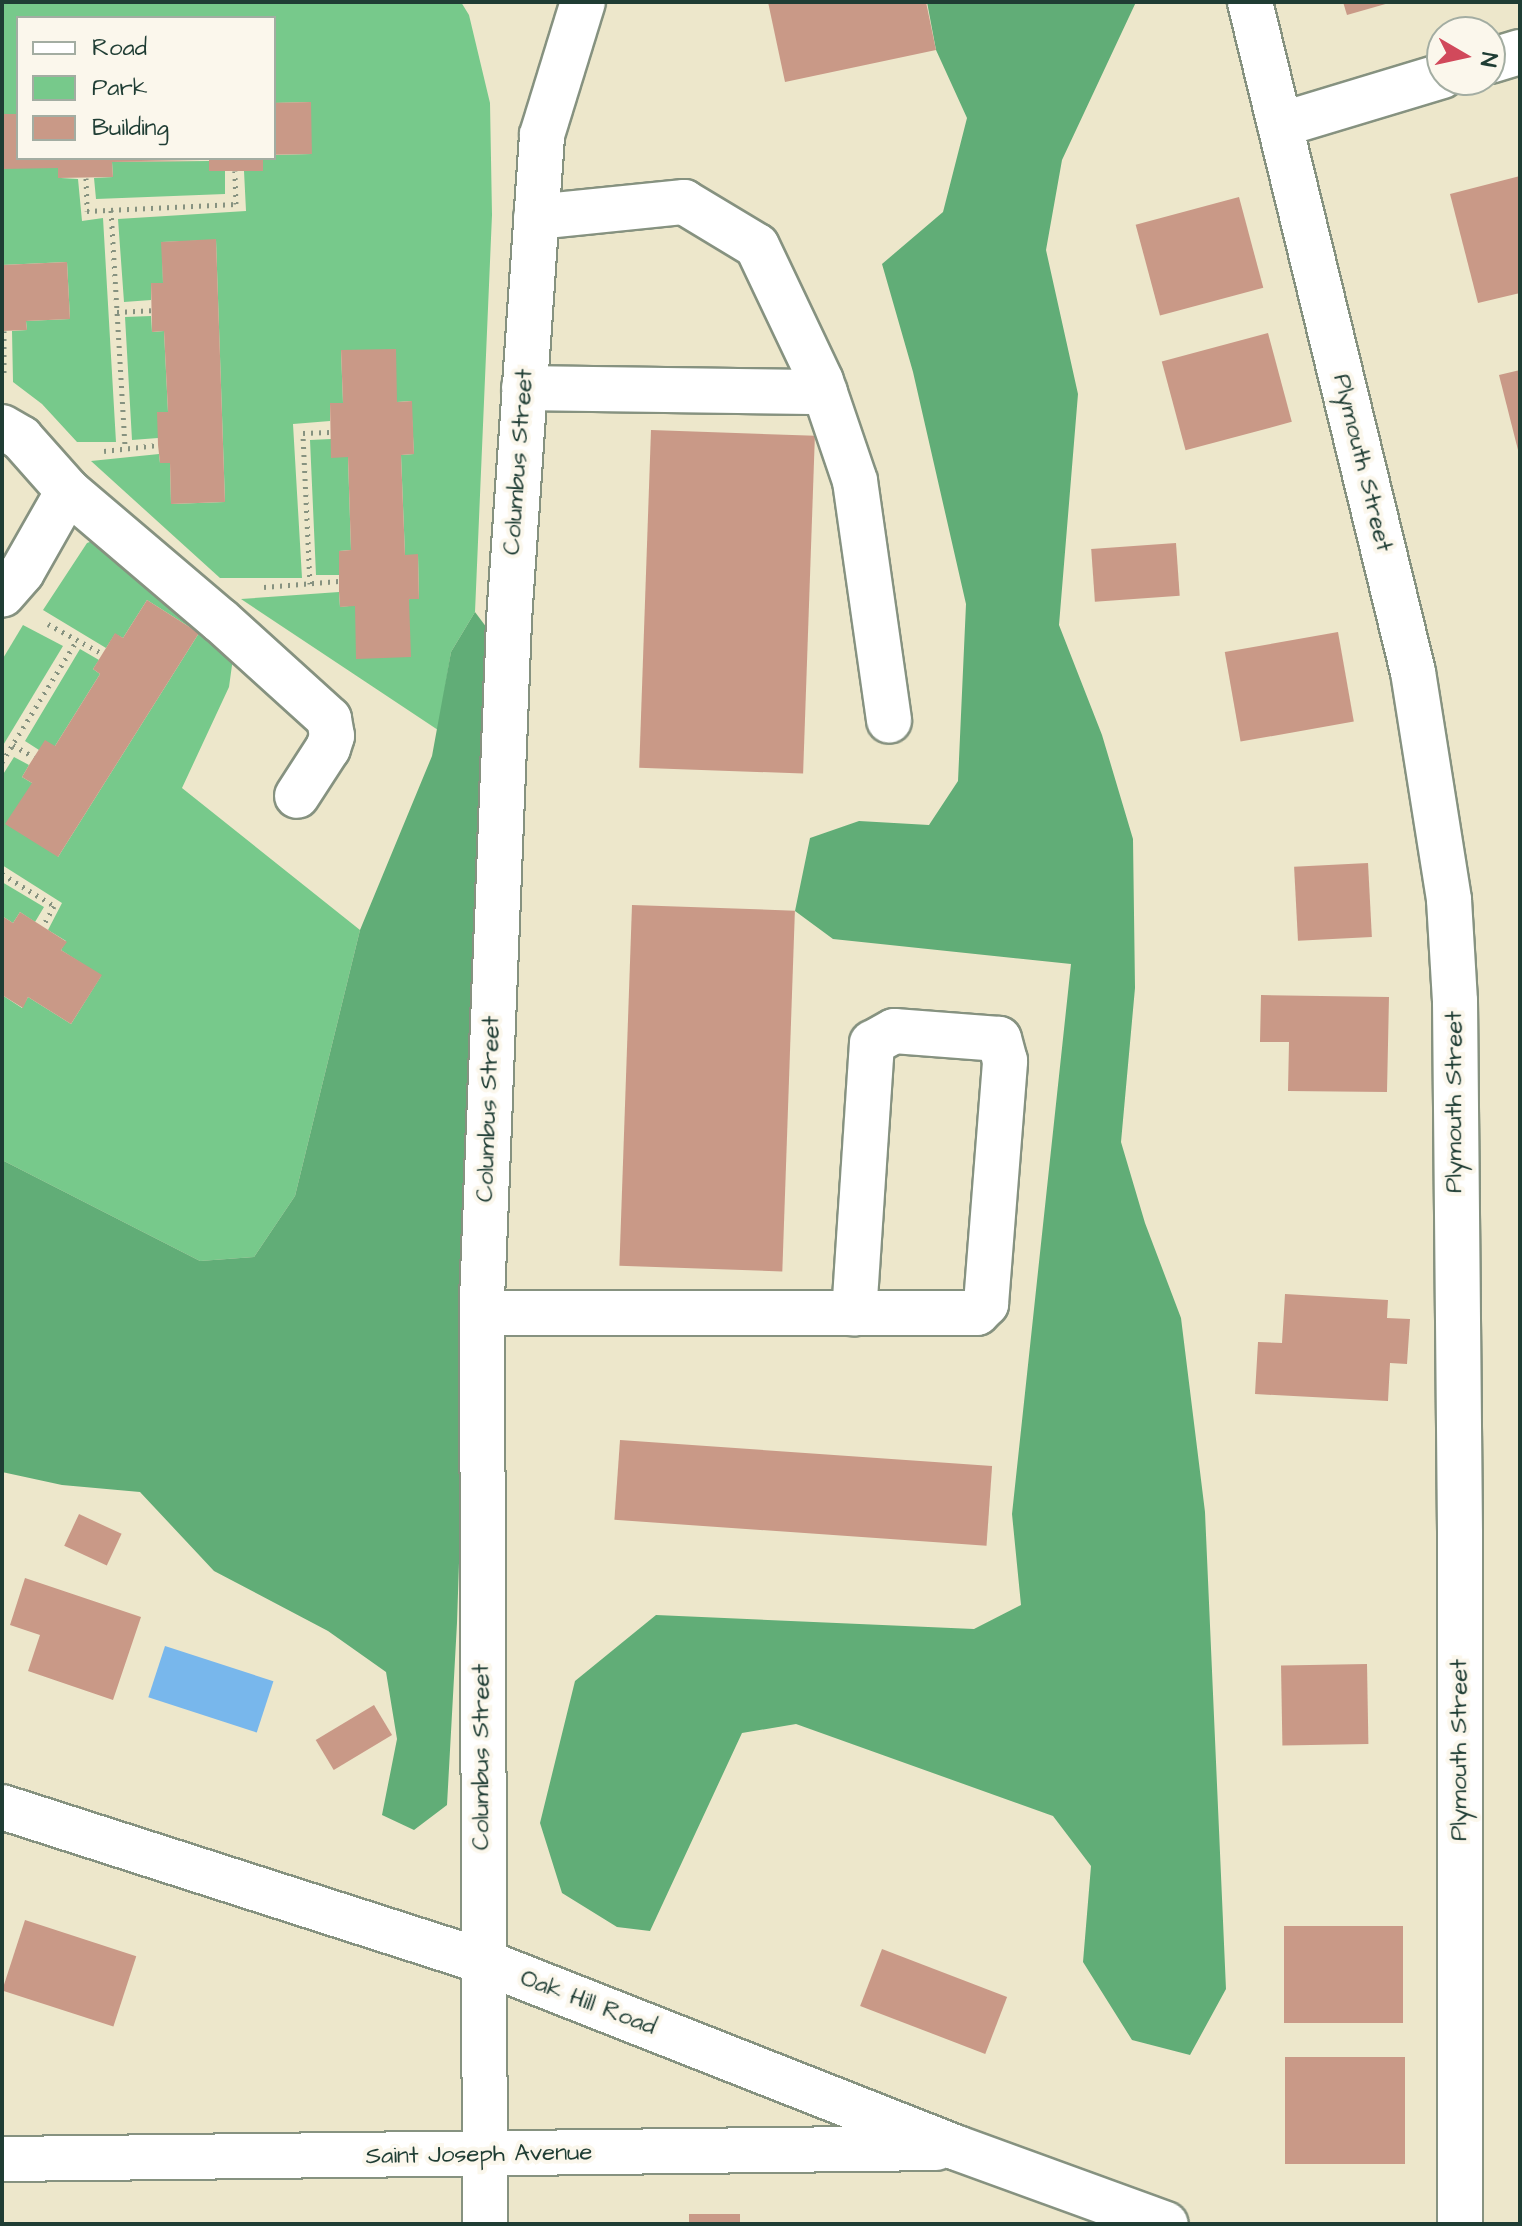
<!DOCTYPE html>
<html>
<head>
<meta charset="utf-8">
<style>
	body { margin:0 }
	#map { position:relative; width:1522px; height:2226px; overflow:hidden; background:#ede7cb; font-family:"Architects Daughter",sans-serif }
	div>[style] { position:absolute }
	.green>* { inset:0; background:#77c98b }
	.forest>* { inset:0; background:#61ad77 }
	.water>* { inset:0; background:#78b7ec; transform-origin:0 0 }
	.building>* { inset:0; background:#c99987; transform-origin:0 0 }
	.path>* { height:5px; margin-top:-2.5px; transform-origin:0; background:repeating-linear-gradient(90deg,#869280 0 2px,transparent 0 8px) }
	.roads { filter:drop-shadow(2px 0 #869280) drop-shadow(-2px 0 #869280) drop-shadow(0 2px #869280) drop-shadow(0 -2px #869280) }
	.minor>* { height:44px; margin:-22px; padding:0 22px; transform-origin:22px; border-radius:22px; background:#fff }
	span { translate:-50% -50%; white-space:nowrap; text-align:center; line-height:1.15; -webkit-text-stroke:8px #fbf7ec; paint-order:stroke }
	.street-label { font-size:24px; color:#1f3d34 }
	.frame { position:absolute; inset:0; border:4px solid #1f3d34; pointer-events:none }
	.legend { position:absolute; left:16px; top:16px; width:260px; height:144px; box-sizing:border-box; background:#fbf7ec; border:2px solid #a3ada2; margin:0; padding:10px 14px; list-style:none; font-size:24px; color:#1f3d34 }
	.legend li { display:flex; align-items:center; gap:16px; height:40px }
	.legend b { width:40px; border:2px solid #a3ada2 }
	.north { position:absolute; left:1426px; top:16px; width:80px; height:80px; box-sizing:border-box; background:#fbf7ec; border:2px solid #a3ada2; border-radius:50%; rotate:99deg; font-size:22px; font-weight:700; line-height:32px; text-align:center; color:#1f3d34 }
	.north::after { content:''; display:block; margin:auto; width:28px; height:36px; background:#d1495b; clip-path:polygon(50% 0,100% 100%,50% 72%,0 100%) }
</style>
</head>
<body>
<div id="map">
	<div class="green">
		<i style="clip-path:polygon(2px 2px,461px 2px,469px 15px,490px 103px,492px 215px,475px 612px,451px 652px,438px 730px,241px 599px,339px 592px,340px 607px,419px 598px,418px 555px,405px 555px,401px 455px,414px 454px,411px 401px,397px 402px,341px 350px,343px 403px,330px 403px,330px 421px,293px 424px,302px 578px,220px 578px,91px 461px,159px 454px,160px 463px,170px 463px,171px 504px,225px 502px,216px 240px,162px 242px,163px 283px,151px 284px,151px 300px,124px 302px,118px 219px,246px 211px,244px 171px,262px 170px,263px 158px,274px 155px,311px 154px,311px 102px,274px 103px,274px 18px,18px 18px,18px 114px,2px 114px)"></i>
		<i style="clip-path:polygon(209px 161px,225px 170px,225px 194px,96px 199px,94px 178px,113px 177px,112px 162px)"></i>
		<i style="clip-path:polygon(2px 168px,58px 168px,61px 178px,78px 179px,82px 221px,103px 218px,116px 442px,77px 442px,42px 404px,13px 382px,12px 331px,27px 330px,26px 321px,70px 319px,67px 262px,2px 265px)"></i>
		<i style="clip-path:polygon(151px 316px,152px 332px,164px 331px,168px 412px,158px 438px,132px 440px,125px 317px)"></i>
		<i style="clip-path:polygon(331px 439px,331px 457px,348px 457px,351px 550px,339px 551px,339px 575px,316px 575px,310px 440px)"></i>
		<i style="clip-path:polygon(95px 540px,233px 658px,229px 687px,182px 788px,360px 930px,295px 1196px,254px 1257px,200px 1261px,2px 1160px,2px 995px,22px 1008px,28px 997px,71px 1024px,101px 976px,61px 950px,66px 941px,48px 930px,62px 903px,2px 865px,2px 776px,14px 757px,29px 765px,22px 777px,32px 783px,58px 857px,199px 633px,147px 600px,123px 638px,115px 634px,106px 648px,43px 610px,87px 543px)"></i>
		<i style="clip-path:polygon(23px 625px,63px 646px,2px 747px,2px 660px)"></i>
		<i style="clip-path:polygon(80px 649px,99px 660px,93px 669px,100px 674px,55px 746px,39px 750px,25px 741px)"></i>
		<i style="clip-path:polygon(2px 882px,44px 907px,35px 922px,20px 912px,13px 923px,2px 916px)"></i>
	</div>
	<div class="forest">
		<i style="clip-path:polygon(927px 2px,1136px 2px,1062px 160px,1046px 250px,1078px 394px,1059px 625px,1102px 735px,1133px 839px,1135px 988px,1121px 1142px,1145px 1223px,1181px 1318px,1205px 1512px,1226px 1989px,1190px 2055px,1132px 2040px,1083px 1962px,1091px 1866px,1053px 1816px,796px 1724px,742px 1733px,650px 1931px,617px 1927px,562px 1893px,540px 1823px,575px 1681px,656px 1615px,974px 1629px,1021px 1605px,1012px 1514px,1071px 964px,833px 939px,795px 911px,810px 838px,859px 821px,929px 825px,958px 781px,966px 604px,913px 372px,882px 264px,943px 212px,967px 118px,936px 50px)"></i>
		<i style="clip-path:polygon(475px 612px,490px 632px,457px 1623px,447px 1805px,414px 1830px,382px 1815px,397px 1739px,386px 1672px,328px 1631px,214px 1571px,140px 1492px,62px 1485px,2px 1472px,2px 1160px,200px 1261px,254px 1257px,295px 1196px,360px 930px,432px 756px,451px 652px)"></i>
	</div>
	<div class="water">
		<i style="left:165px;top:1646px;width:114px;height:54px;rotate:18deg"></i>
	</div>
	<div class="building">
		<i style="clip-path:polygon(768px 2px,926px 2px,936px 50px,785px 82px)"></i>
		<i style="clip-path:polygon(1343px 2px,1389px 2px,1389px 3px,1347px 15px)"></i>
		<i style="left:311px;top:102px;width:52px;height:37px;rotate:89deg"></i>
		<i style="clip-path:polygon(2px 114px,18px 114px,18px 158px,201px 161px,112px 162px,113px 177px,58px 178px,58px 168px,2px 169px)"></i>
		<i style="left:209px;top:158px;width:54px;height:13px"></i>
		<i style="clip-path:polygon(1520px 176px,1520px 293px,1478px 303px,1450px 194px)"></i>
		<i style="left:1239px;top:197px;width:94px;height:107px;rotate:75deg"></i>
		<i style="clip-path:polygon(216px 239px,225px 502px,171px 504px,170px 463px,160px 463px,158px 445px,157px 412px,168px 412px,164px 331px,152px 332px,151px 283px,163px 283px,161px 242px)"></i>
		<i style="clip-path:polygon(67px 262px,70px 319px,26px 321px,27px 330px,2px 331px,2px 265px)"></i>
		<i style="left:1268px;top:333px;width:92px;height:110px;rotate:75deg"></i>
		<i style="clip-path:polygon(396px 349px,397px 402px,412px 401px,414px 454px,401px 455px,405px 555px,418px 554px,419px 599px,409px 599px,411px 657px,356px 659px,355px 606px,340px 607px,339px 592px,339px 551px,351px 550px,348px 457px,331px 458px,330px 403px,343px 403px,341px 350px)"></i>
		<i style="clip-path:polygon(1520px 370px,1520px 454px,1519px 454px,1499px 375px)"></i>
		<i style="left:651px;top:430px;width:164px;height:338px;rotate:2deg"></i>
		<i style="left:1176px;top:543px;width:53px;height:85px;rotate:86deg"></i>
		<i style="clip-path:polygon(147px 600px,199px 633px,58px 857px,5px 824px,32px 783px,22px 777px,29px 765px,45px 740px,55px 746px,100px 674px,93px 669px,106px 648px,115px 633px,123px 638px)"></i>
		<i style="left:1338px;top:632px;width:91px;height:115px;rotate:80deg"></i>
		<i style="left:1368px;top:863px;width:74px;height:74px;rotate:87deg"></i>
		<i style="left:632px;top:905px;width:163px;height:361px;rotate:2deg"></i>
		<i style="clip-path:polygon(20px 912px,67px 942px,61px 950px,102px 975px,71px 1024px,28px 997px,23px 1008px,2px 995px,2px 916px,13px 923px)"></i>
		<i style="clip-path:polygon(1261px 995px,1389px 997px,1387px 1092px,1288px 1091px,1289px 1042px,1260px 1042px)"></i>
		<i style="clip-path:polygon(1285px 1294px,1388px 1300px,1387px 1318px,1410px 1319px,1407px 1364px,1390px 1363px,1388px 1401px,1255px 1394px,1258px 1342px,1282px 1343px)"></i>
		<i style="left:620px;top:1440px;width:373px;height:80px;rotate:4deg"></i>
		<i style="left:79px;top:1514px;width:47px;height:35px;rotate:25deg"></i>
		<i style="clip-path:polygon(25px 1578px,141px 1617px,113px 1700px,28px 1671px,40px 1635px,10px 1625px)"></i>
		<i style="left:1367px;top:1664px;width:80px;height:86px;rotate:89deg"></i>
		<i style="left:374px;top:1705px;width:35px;height:68px;rotate:59deg"></i>
		<i style="left:25px;top:1920px;width:117px;height:74px;rotate:18deg"></i>
		<i style="left:1284px;top:1926px;width:119px;height:97px"></i>
		<i style="left:882px;top:1949px;width:134px;height:61px;rotate:21deg"></i>
		<i style="left:1285px;top:2057px;width:120px;height:107px"></i>
		<i style="left:740px;top:2214px;width:10px;height:51px;rotate:90deg"></i>
	</div>
	<div class="path">
		<i style="left:86px;top:178px;width:33px;rotate:88deg"></i>
		<i style="left:87px;top:211px;width:149px;rotate:-2.7deg"></i>
		<i style="left:236px;top:204px;width:33px;rotate:-92deg"></i>
		<i style="left:111px;top:210px;width:239px;rotate:86.6deg"></i>
		<i style="left:117px;top:312px;width:34px;rotate:-3deg"></i>
		<i style="left:4px;top:331px;width:43px;rotate:90deg"></i>
		<i style="left:104px;top:451px;width:54px;rotate:-6.3deg"></i>
		<i style="left:310px;top:584px;width:151px;rotate:-92.7deg"></i>
		<i style="left:303px;top:433px;width:27px;rotate:-2deg"></i>
		<i style="left:264px;top:587px;width:75px;rotate:-4.6deg"></i>
		<i style="left:48px;top:624px;width:63px;rotate:28.6deg"></i>
		<i style="left:13px;top:745px;width:24px;rotate:30deg"></i>
		<i style="left:2px;top:762px;width:143px;rotate:-58.4deg"></i>
		<i style="left:2px;top:874px;width:61px;rotate:31.6deg"></i>
		<i style="left:54px;top:906px;width:23px;rotate:119deg"></i>
	</div>
	<div class="roads">
		<div class="minor">
			<i style="left:1250px;top:2px;width:690px;rotate:76.33deg"></i>
			<i style="left:1413px;top:672px;width:231px;rotate:81deg"></i>
			<i style="left:1449px;top:900px;width:101px;rotate:86.6deg"></i>
			<i style="left:1455px;top:1001px;width:533px;rotate:89.46deg"></i>
			<i style="left:1460px;top:1534px;width:690px;rotate:90deg"></i>
			<i style="left:1490px;top:61px;width:31px;rotate:-17deg"></i>
			<i style="left:1280px;top:125px;width:169px;rotate:-16.8deg"></i>
			<i style="left:536px;top:217px;width:149px;rotate:-5.8deg"></i>
			<i style="left:684px;top:202px;width:85px;rotate:31.1deg"></i>
			<i style="left:757px;top:246px;width:149px;rotate:64.6deg"></i>
			<i style="left:821px;top:381px;width:106px;rotate:71.2deg"></i>
			<i style="left:855px;top:481px;width:242px;rotate:81.9deg"></i>
			<i style="left:524px;top:388px;width:301px;rotate:0.8deg"></i>
			<i style="left:2px;top:427px;width:22px;rotate:30deg"></i>
			<i style="left:21px;top:438px;width:71px;rotate:48.4deg"></i>
			<i style="left:68px;top:491px;width:93px;rotate:119.6deg"></i>
			<i style="left:22px;top:572px;width:30px;rotate:131deg"></i>
			<i style="left:68px;top:491px;width:201px;rotate:40.4deg"></i>
			<i style="left:221px;top:621px;width:146px;rotate:42.2deg"></i>
			<i style="left:329px;top:719px;width:17px;rotate:80deg"></i>
			<i style="left:332px;top:736px;width:13px;rotate:108deg"></i>
			<i style="left:328px;top:748px;width:57px;rotate:122.9deg"></i>
			<i style="left:482px;top:1313px;width:495px"></i>
			<i style="left:977px;top:1313px;width:13px;rotate:-45deg"></i>
			<i style="left:986px;top:1304px;width:244px;rotate:-85.5deg"></i>
			<i style="left:1005px;top:1061px;width:23px;rotate:-105deg"></i>
			<i style="left:999px;top:1039px;width:105px;rotate:-175.6deg"></i>
			<i style="left:894px;top:1031px;width:25px;rotate:151deg"></i>
			<i style="left:872px;top:1043px;width:271px;rotate:93.8deg"></i>
			<i style="left:2px;top:1807px;width:504px;rotate:17.79deg"></i>
			<i style="left:482px;top:1961px;width:510px;rotate:21.49deg"></i>
			<i style="left:957px;top:2148px;width:222px;rotate:20deg"></i>
			<i style="left:2px;top:2159px;width:934px;rotate:-0.67deg"></i>
			<i style="left:485px;top:2224px;width:925px;rotate:-90.19deg"></i>
			<i style="left:482px;top:1299px;width:680px;rotate:-87.72deg"></i>
			<i style="left:509px;top:620px;width:486px;rotate:-86.1deg"></i>
			<i style="left:542px;top:135px;width:139px;rotate:-72.9deg"></i>
		</div>
	</div>
	<div class="street-label">
		<span style="left:519px;top:462px;rotate:-86deg">Columbus Street</span>
		<span style="left:1362px;top:463px;rotate:76deg">Plymouth Street</span>
		<span style="left:1455px;top:1102px;rotate:-90deg">Plymouth Street</span>
		<span style="left:489px;top:1109px;rotate:-88deg">Columbus Street</span>
		<span style="left:1460px;top:1750px;rotate:-90deg">Plymouth Street</span>
		<span style="left:482px;top:1757px;rotate:-90deg">Columbus Street</span>
		<span style="left:588px;top:2003px;rotate:21deg">Oak Hill Road</span>
		<span style="left:479px;top:2155px;rotate:-1deg">Saint Joseph Avenue</span>
	</div>
	<div class="frame"></div>
	<ul class="legend">
	<li><b style="height:10px;background:#fff"></b>Road</li>
	<li><b style="height:22px;background:#77c98b"></b>Park</li>
	<li><b style="height:22px;background:#c99987"></b>Building</li>
	</ul>
	<div class="north">N</div>
</div>
</body>
</html>
